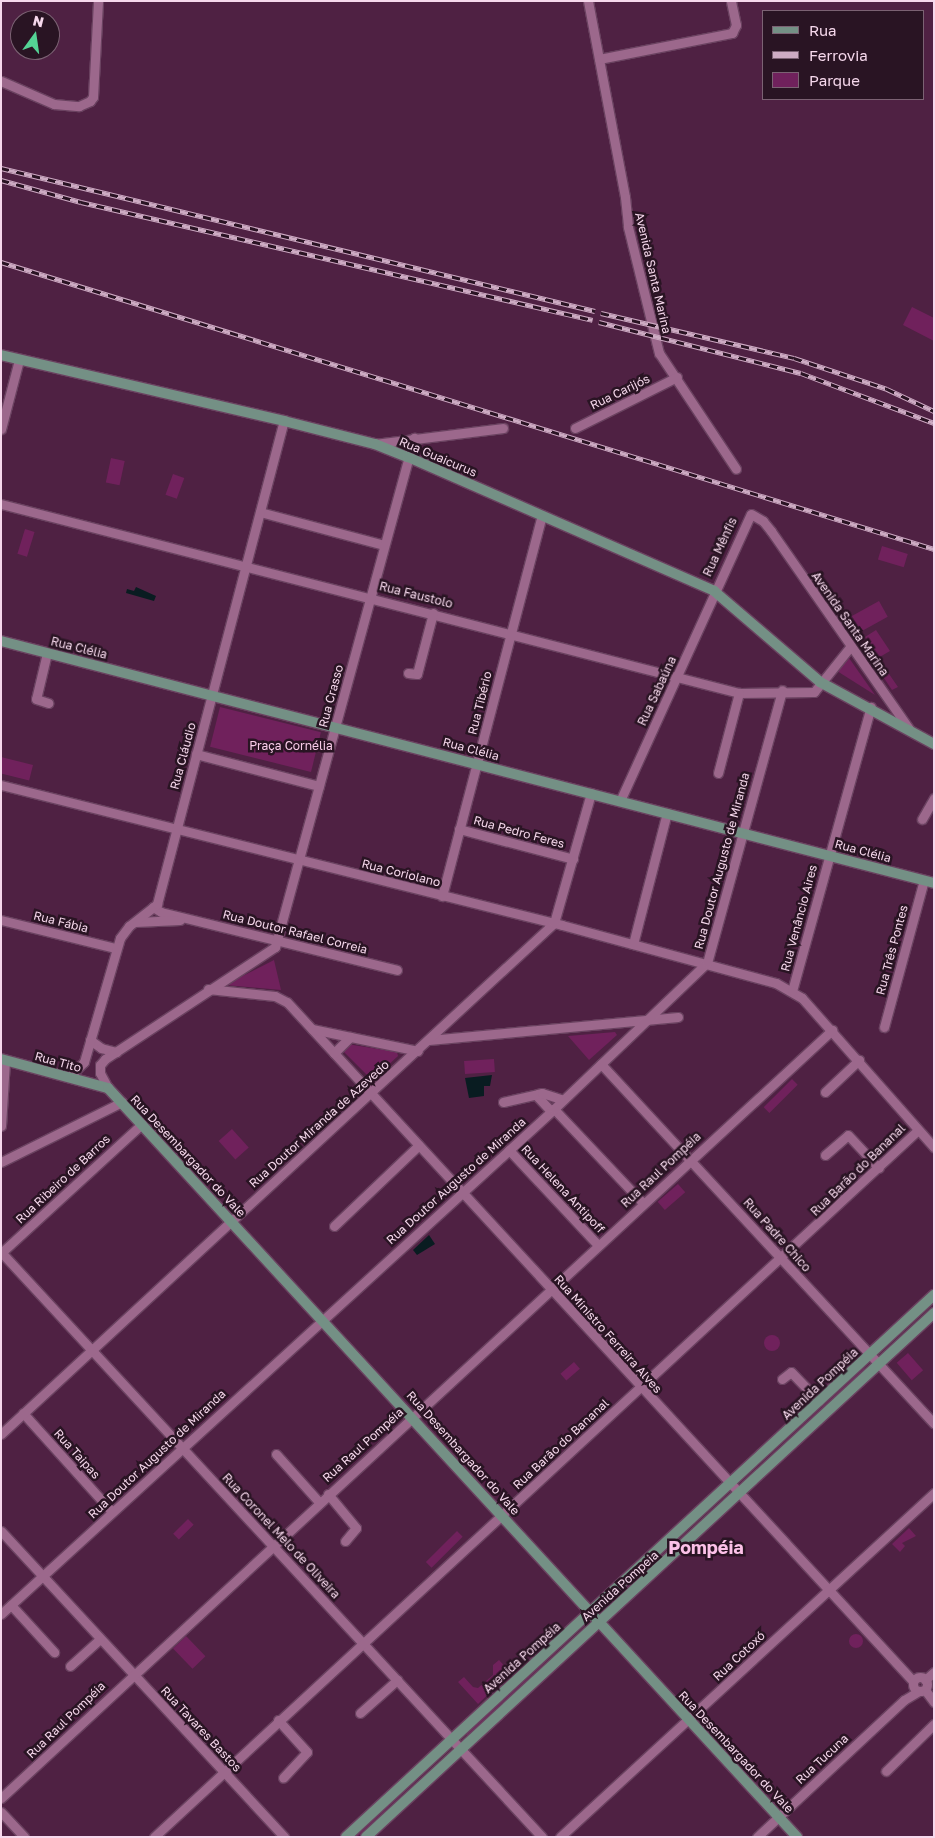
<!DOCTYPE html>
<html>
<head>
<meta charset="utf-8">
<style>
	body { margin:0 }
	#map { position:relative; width:935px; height:1838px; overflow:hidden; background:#4f2143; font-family:"Golos Text",sans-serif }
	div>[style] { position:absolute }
	.green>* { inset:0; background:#70215c; transform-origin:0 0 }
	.round { border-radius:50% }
	.water>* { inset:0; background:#091c21 }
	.roads { filter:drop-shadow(1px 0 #6a4260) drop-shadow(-1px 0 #6a4260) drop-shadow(0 1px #6a4260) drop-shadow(0 -1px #6a4260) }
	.minor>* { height:9px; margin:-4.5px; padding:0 4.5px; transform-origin:4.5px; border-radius:4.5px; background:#9c688c }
	.minor>.ring { margin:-4.5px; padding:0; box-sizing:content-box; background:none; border:9px solid #9c688c; border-radius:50% }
	.major>* { height:10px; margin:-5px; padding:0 5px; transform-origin:5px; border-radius:5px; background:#749085 }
	.rail>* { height:4.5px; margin-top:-2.25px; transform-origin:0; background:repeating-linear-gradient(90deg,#291423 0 8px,#cdabc3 0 16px); box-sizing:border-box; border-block:1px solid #cdabc3 }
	span { translate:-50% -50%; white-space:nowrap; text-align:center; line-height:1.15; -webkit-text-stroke:5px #291423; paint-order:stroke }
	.street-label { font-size:12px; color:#f6d8ec }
	.park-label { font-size:12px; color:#faccea }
	.district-label { font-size:18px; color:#fcc1e8; font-weight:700 }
	.frame { position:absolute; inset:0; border:2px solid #f6d8ec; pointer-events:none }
	.legend { position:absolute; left:762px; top:10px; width:162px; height:90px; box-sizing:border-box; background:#291423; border:1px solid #7b6273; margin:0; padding:6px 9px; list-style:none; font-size:15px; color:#f6d8ec }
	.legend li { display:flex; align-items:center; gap:10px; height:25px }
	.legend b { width:25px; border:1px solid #7b6273 }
	.north { position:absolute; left:10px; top:10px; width:50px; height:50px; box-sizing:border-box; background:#291423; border:1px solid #7b6273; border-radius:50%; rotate:14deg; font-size:14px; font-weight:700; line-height:20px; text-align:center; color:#f6d8ec }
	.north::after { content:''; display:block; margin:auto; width:18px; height:22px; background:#54d395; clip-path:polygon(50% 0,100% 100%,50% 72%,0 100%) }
</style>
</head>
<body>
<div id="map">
	<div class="green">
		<i style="clip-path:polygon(912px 307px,934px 318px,934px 341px,903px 325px)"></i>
		<i style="left:111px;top:458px;width:14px;height:25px;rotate:12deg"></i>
		<i style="left:173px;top:474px;width:12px;height:22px;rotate:20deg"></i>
		<i style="left:25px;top:529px;width:10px;height:26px;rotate:17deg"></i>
		<i style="left:882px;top:546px;width:27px;height:14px;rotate:17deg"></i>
		<i style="left:879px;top:601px;width:18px;height:31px;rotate:61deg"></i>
		<i style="clip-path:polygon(876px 630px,890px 651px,878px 658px,898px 687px,892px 690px,870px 657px,875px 654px,878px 657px,865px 637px)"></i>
		<i style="clip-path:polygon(849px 658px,875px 695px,837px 671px)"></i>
		<i style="left:220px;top:707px;width:104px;height:41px;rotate:14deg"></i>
		<i style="left:1px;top:757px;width:33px;height:16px;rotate:14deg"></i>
		<i style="clip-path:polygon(274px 960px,281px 990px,225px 985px)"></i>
		<i style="clip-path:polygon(615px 1032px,617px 1035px,589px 1060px,568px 1036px)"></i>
		<i style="clip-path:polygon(347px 1044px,397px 1052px,398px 1056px,372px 1080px,344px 1052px)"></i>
		<i style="left:494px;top:1059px;width:13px;height:30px;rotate:86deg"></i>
		<i style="left:792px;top:1079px;width:8px;height:40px;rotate:45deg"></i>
		<i style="left:232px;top:1129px;width:25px;height:18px;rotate:48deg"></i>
		<i style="left:678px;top:1184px;width:11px;height:27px;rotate:49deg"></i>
		<i class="round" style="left:764px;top:1335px;width:16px;height:16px"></i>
		<i style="left:908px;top:1353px;width:23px;height:15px;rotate:49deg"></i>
		<i style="left:574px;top:1362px;width:9px;height:18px;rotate:49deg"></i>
		<i style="clip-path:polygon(864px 1368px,865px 1369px,746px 1478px)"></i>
		<i style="clip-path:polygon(724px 1499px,725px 1500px,605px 1607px)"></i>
		<i style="left:188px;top:1519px;width:8px;height:21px;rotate:45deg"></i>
		<i style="clip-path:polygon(909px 1528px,916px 1536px,902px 1543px,905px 1546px,900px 1552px,892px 1544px)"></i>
		<i style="left:457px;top:1531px;width:8px;height:44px;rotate:45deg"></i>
		<i style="clip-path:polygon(585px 1625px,467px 1736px,466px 1734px)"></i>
		<i class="round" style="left:849px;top:1634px;width:14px;height:14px"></i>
		<i style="left:186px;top:1636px;width:28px;height:18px;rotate:46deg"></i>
		<i style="clip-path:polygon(499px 1660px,511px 1673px,478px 1704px,458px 1682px,464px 1677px,473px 1687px,478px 1688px,493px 1675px,493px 1665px)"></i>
		<i style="clip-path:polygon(444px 1755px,357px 1837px,355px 1837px)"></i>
	</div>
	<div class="water">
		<i style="clip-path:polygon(136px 587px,156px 596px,154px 601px,126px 593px,127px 589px,134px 591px)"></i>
		<i style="clip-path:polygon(492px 1075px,490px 1086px,484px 1086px,484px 1096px,469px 1098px,465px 1078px)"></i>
		<i style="clip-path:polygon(429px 1235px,435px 1244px,417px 1255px,413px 1250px)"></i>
	</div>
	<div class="roads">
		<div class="minor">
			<i style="left:588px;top:1px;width:199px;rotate:79.3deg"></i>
			<i style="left:625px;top:197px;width:30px;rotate:84deg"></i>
			<i style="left:628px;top:227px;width:130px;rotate:76.2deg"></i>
			<i style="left:659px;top:353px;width:139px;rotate:56.4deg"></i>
			<i style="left:599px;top:59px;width:136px;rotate:-11.1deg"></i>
			<i style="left:732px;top:33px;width:9px;rotate:-63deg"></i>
			<i style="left:736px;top:25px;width:25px;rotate:-102deg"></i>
			<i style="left:1px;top:81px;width:58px;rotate:23.5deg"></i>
			<i style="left:54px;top:104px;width:25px;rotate:5deg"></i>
			<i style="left:79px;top:106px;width:12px;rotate:-24deg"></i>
			<i style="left:90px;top:101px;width:5px;rotate:-53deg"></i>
			<i style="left:93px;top:97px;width:96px;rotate:-87deg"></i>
			<i style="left:575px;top:428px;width:114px;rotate:-26.6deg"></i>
			<i style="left:1px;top:429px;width:71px;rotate:-75.4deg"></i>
			<i style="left:375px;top:444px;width:129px;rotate:-7.1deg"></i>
			<i style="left:1px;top:504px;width:762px;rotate:14.36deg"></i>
			<i style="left:739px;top:693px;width:75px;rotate:-0.8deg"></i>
			<i style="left:814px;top:692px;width:58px;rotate:-51.3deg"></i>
			<i style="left:260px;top:512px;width:128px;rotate:14.9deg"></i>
			<i style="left:47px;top:653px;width:47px;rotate:103.4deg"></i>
			<i style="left:36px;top:699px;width:13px;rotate:18deg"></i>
			<i style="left:408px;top:673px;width:9px;rotate:6deg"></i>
			<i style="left:417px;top:674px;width:63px;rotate:-75.3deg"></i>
			<i style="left:196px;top:754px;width:127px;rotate:14.6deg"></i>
			<i style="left:718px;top:773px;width:83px;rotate:-75.3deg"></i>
			<i style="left:1px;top:785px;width:578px;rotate:14.01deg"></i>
			<i style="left:562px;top:925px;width:222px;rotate:15.2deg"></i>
			<i style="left:776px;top:983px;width:30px;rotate:30deg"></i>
			<i style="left:802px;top:998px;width:199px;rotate:48.5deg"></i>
			<i style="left:620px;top:801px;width:315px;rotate:-65.5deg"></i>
			<i style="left:751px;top:514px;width:14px;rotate:30deg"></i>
			<i style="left:763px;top:521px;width:13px;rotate:51deg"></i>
			<i style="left:771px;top:531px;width:241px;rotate:55.1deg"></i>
			<i style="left:922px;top:819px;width:24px;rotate:-60deg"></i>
			<i style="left:459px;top:829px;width:118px;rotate:14.7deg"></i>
			<i style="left:442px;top:896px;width:393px;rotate:-75.3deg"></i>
			<i style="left:153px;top:907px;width:9px;rotate:32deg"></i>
			<i style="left:161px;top:912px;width:243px;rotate:13.8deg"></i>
			<i style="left:1px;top:920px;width:117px;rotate:13.8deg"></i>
			<i style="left:135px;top:922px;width:45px;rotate:-2.5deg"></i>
			<i style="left:633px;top:944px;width:135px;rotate:-75.5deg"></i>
			<i style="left:208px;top:989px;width:67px;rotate:6deg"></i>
			<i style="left:275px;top:996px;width:13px;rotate:27deg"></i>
			<i style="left:287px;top:1002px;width:924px;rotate:47.33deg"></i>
			<i style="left:792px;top:991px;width:295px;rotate:-74.5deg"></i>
			<i style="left:884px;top:1027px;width:152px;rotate:-74.8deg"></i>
			<i style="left:312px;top:1029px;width:108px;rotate:11.7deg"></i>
			<i style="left:90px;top:1040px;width:14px;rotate:36deg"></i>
			<i style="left:101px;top:1048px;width:16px;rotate:15deg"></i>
			<i style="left:429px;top:1040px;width:250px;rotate:-5.3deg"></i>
			<i style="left:334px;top:1053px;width:23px;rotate:-45deg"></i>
			<i style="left:601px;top:1064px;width:490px;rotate:47.2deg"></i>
			<i style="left:69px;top:1077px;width:21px;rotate:-45deg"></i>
			<i style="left:84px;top:1062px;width:129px;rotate:-73.8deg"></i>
			<i style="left:120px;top:938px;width:15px;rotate:-53deg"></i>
			<i style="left:129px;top:926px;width:36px;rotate:-38deg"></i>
			<i style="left:157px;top:904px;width:499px;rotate:-75.3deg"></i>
			<i style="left:108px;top:1088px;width:17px;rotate:-118deg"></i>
			<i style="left:100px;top:1073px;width:8px;rotate:-90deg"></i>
			<i style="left:100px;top:1065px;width:8px;rotate:-50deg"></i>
			<i style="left:105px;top:1059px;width:204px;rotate:-33.4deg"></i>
			<i style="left:275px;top:947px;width:528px;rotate:-74.73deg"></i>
			<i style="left:825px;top:1092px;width:47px;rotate:-43.3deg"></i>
			<i style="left:536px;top:1095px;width:22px;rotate:47deg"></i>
			<i style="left:503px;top:1102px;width:40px;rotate:-13deg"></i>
			<i style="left:542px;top:1093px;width:22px;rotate:18deg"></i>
			<i style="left:554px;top:1109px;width:129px;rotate:46.6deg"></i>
			<i style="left:1px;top:1126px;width:66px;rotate:-86.5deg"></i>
			<i style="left:509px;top:1150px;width:130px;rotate:46.9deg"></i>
			<i style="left:825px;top:1155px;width:30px;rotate:-41deg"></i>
			<i style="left:848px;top:1135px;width:45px;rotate:46.8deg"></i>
			<i style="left:1px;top:1162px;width:135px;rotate:-26.4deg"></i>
			<i style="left:334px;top:1226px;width:117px;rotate:-43.6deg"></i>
			<i style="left:1px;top:1252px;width:797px;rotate:47.24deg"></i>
			<i style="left:1px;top:1253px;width:191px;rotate:-42.5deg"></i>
			<i style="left:782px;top:1379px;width:11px;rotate:-38deg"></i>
			<i style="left:791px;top:1372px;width:40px;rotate:46deg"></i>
			<i style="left:23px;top:1413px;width:133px;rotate:48deg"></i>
			<i style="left:1px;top:1434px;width:753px;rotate:-42.74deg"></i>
			<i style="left:554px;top:923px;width:135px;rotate:-74.1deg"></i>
			<i style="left:276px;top:1454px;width:64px;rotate:48.1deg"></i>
			<i style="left:328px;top:1494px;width:44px;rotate:50.5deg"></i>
			<i style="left:356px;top:1528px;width:17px;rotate:130deg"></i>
			<i style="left:1px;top:1531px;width:417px;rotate:47.2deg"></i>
			<i style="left:11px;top:1605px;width:64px;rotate:47.5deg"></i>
			<i style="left:1px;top:1614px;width:749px;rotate:-42.4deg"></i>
			<i style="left:554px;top:1109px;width:211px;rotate:-43.7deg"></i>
			<i style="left:707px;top:963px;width:283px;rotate:-74.6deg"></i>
			<i style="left:70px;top:1666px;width:40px;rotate:-42deg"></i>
			<i class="ring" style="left:913px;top:1677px;width:5px;height:5px"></i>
			<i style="left:925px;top:1680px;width:12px;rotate:-42deg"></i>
			<i style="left:925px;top:1690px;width:15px;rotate:53deg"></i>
			<i style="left:360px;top:1713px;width:50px;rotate:-41.7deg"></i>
			<i style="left:278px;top:1720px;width:43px;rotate:47.8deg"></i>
			<i style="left:307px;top:1752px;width:35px;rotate:133deg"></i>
			<i style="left:886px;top:1771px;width:67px;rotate:-44.4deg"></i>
			<i style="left:1px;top:1798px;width:1132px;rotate:-42.74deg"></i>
			<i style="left:1px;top:1812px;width:34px;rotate:47deg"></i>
			<i style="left:154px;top:1837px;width:1041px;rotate:-42.78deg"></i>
			<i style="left:560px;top:1837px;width:508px;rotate:-42.61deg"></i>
			<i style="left:757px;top:1837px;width:201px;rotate:-43deg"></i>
			<i style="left:904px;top:1700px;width:17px;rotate:-31deg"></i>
		</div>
		<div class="major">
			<i style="left:1px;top:355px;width:291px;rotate:13.1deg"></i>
			<i style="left:284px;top:421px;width:94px;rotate:14.2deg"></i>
			<i style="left:375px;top:444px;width:35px;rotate:22deg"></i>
			<i style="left:408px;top:457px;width:334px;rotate:23.6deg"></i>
			<i style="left:714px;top:591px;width:140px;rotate:40.6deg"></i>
			<i style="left:820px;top:682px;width:130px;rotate:28.5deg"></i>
			<i style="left:1px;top:641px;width:964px;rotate:14.54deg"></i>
			<i style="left:1px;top:1059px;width:111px;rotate:15.2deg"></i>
			<i style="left:108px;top:1088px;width:1018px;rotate:47.39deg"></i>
			<i style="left:346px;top:1837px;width:800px;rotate:-42.67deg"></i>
			<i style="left:366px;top:1837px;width:773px;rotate:-42.69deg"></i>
		</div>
	</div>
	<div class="rail">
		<i style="left:1px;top:168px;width:611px;rotate:13.54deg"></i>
		<i style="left:1px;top:180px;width:83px;rotate:15.4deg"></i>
		<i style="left:81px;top:202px;width:525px;rotate:12.98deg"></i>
		<i style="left:1px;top:262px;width:976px;rotate:17.1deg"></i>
		<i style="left:601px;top:313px;width:198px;rotate:13.1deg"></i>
		<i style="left:794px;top:358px;width:98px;rotate:18.4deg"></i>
		<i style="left:887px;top:389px;width:52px;rotate:25.1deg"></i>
		<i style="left:599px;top:322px;width:208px;rotate:14.2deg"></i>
		<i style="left:801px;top:373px;width:142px;rotate:20.6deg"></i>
	</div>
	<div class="street-label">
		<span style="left:653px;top:273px;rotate:77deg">Avenida Santa Marina</span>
		<span style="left:620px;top:392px;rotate:-26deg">Rua Carijós</span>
		<span style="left:438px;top:457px;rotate:23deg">Rua Guaicurus</span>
		<span style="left:720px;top:547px;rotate:-65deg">Rua Mênfis</span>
		<span style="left:416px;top:595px;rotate:14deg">Rua Faustolo</span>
		<span style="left:850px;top:624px;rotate:55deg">Avenida Santa Marina</span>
		<span style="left:79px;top:648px;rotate:14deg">Rua Clélia</span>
		<span style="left:657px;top:691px;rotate:-65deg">Rua Sabaúna</span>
		<span style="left:331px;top:696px;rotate:-75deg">Rua Crasso</span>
		<span style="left:480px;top:703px;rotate:-76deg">Rua Tibério</span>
		<span style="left:471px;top:749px;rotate:15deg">Rua Clélia</span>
		<span style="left:183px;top:756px;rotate:-75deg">Rua Cláudio</span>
		<span style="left:519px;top:832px;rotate:15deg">Rua Pedro Feres</span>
		<span style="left:863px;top:851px;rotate:15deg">Rua Clélia</span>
		<span style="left:722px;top:861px;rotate:-75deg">Rua Doutor Augusto de Miranda</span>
		<span style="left:401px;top:873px;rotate:14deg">Rua Coriolano</span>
		<span style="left:799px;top:918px;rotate:-75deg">Rua Venâncio Aires</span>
		<span style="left:61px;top:922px;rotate:14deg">Rua Fábia</span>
		<span style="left:295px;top:932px;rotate:14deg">Rua Doutor Rafael Correia</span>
		<span style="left:892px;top:950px;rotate:-75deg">Rua Três Pontes</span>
		<span style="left:58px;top:1062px;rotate:15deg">Rua Tito</span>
		<span style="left:319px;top:1124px;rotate:-42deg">Rua Doutor Miranda de Azevedo</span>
		<span style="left:188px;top:1156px;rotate:47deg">Rua Desembargador do Vale</span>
		<span style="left:661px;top:1170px;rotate:-43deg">Rua Raul Pompéia</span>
		<span style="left:858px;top:1170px;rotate:-44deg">Rua Barão do Bananal</span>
		<span style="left:63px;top:1179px;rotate:-43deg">Rua Ribeiro de Barros</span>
		<span style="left:456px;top:1181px;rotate:-42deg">Rua Doutor Augusto de Miranda</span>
		<span style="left:563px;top:1189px;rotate:47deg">Rua Helena Antipoff</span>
		<span style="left:777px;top:1235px;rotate:48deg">Rua Padre Chico</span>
		<span style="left:608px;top:1334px;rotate:48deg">Rua Ministro Ferreira Alves</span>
		<span style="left:820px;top:1384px;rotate:-43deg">Avenida Pompéia</span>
		<span style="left:561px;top:1444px;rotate:-43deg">Rua Barão do Bananal</span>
		<span style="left:363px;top:1445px;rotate:-42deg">Rua Raul Pompéia</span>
		<span style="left:463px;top:1453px;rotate:48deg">Rua Desembargador do Vale</span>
		<span style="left:77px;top:1454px;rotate:48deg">Rua Taipas</span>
		<span style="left:157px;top:1454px;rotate:-43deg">Rua Doutor Augusto de Miranda</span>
		<span style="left:281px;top:1536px;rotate:47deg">Rua Coronel Melo de Oliveira</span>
		<span style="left:620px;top:1586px;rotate:-42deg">Avenida Pompeia</span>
		<span style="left:739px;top:1656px;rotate:-43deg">Rua Cotoxó</span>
		<span style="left:522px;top:1658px;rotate:-42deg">Avenida Pompéia</span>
		<span style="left:66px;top:1720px;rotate:-44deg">Rua Raul Pompéia</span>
		<span style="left:201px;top:1729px;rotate:47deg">Rua Tavares Bastos</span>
		<span style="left:736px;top:1752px;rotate:47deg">Rua Desembargador do Vale</span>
		<span style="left:822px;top:1759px;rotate:-43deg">Rua Tucuna</span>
	</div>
	<div class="park-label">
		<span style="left:291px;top:746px">Praça Cornélia</span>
	</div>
	<div class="district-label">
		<span style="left:706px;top:1547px">Pompéia</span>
	</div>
	<div class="frame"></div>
	<ul class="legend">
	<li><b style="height:6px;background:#749085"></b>Rua</li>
	<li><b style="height:6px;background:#cdabc3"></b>Ferrovia</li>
	<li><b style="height:14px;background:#70215c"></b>Parque</li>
	</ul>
	<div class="north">N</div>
</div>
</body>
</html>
